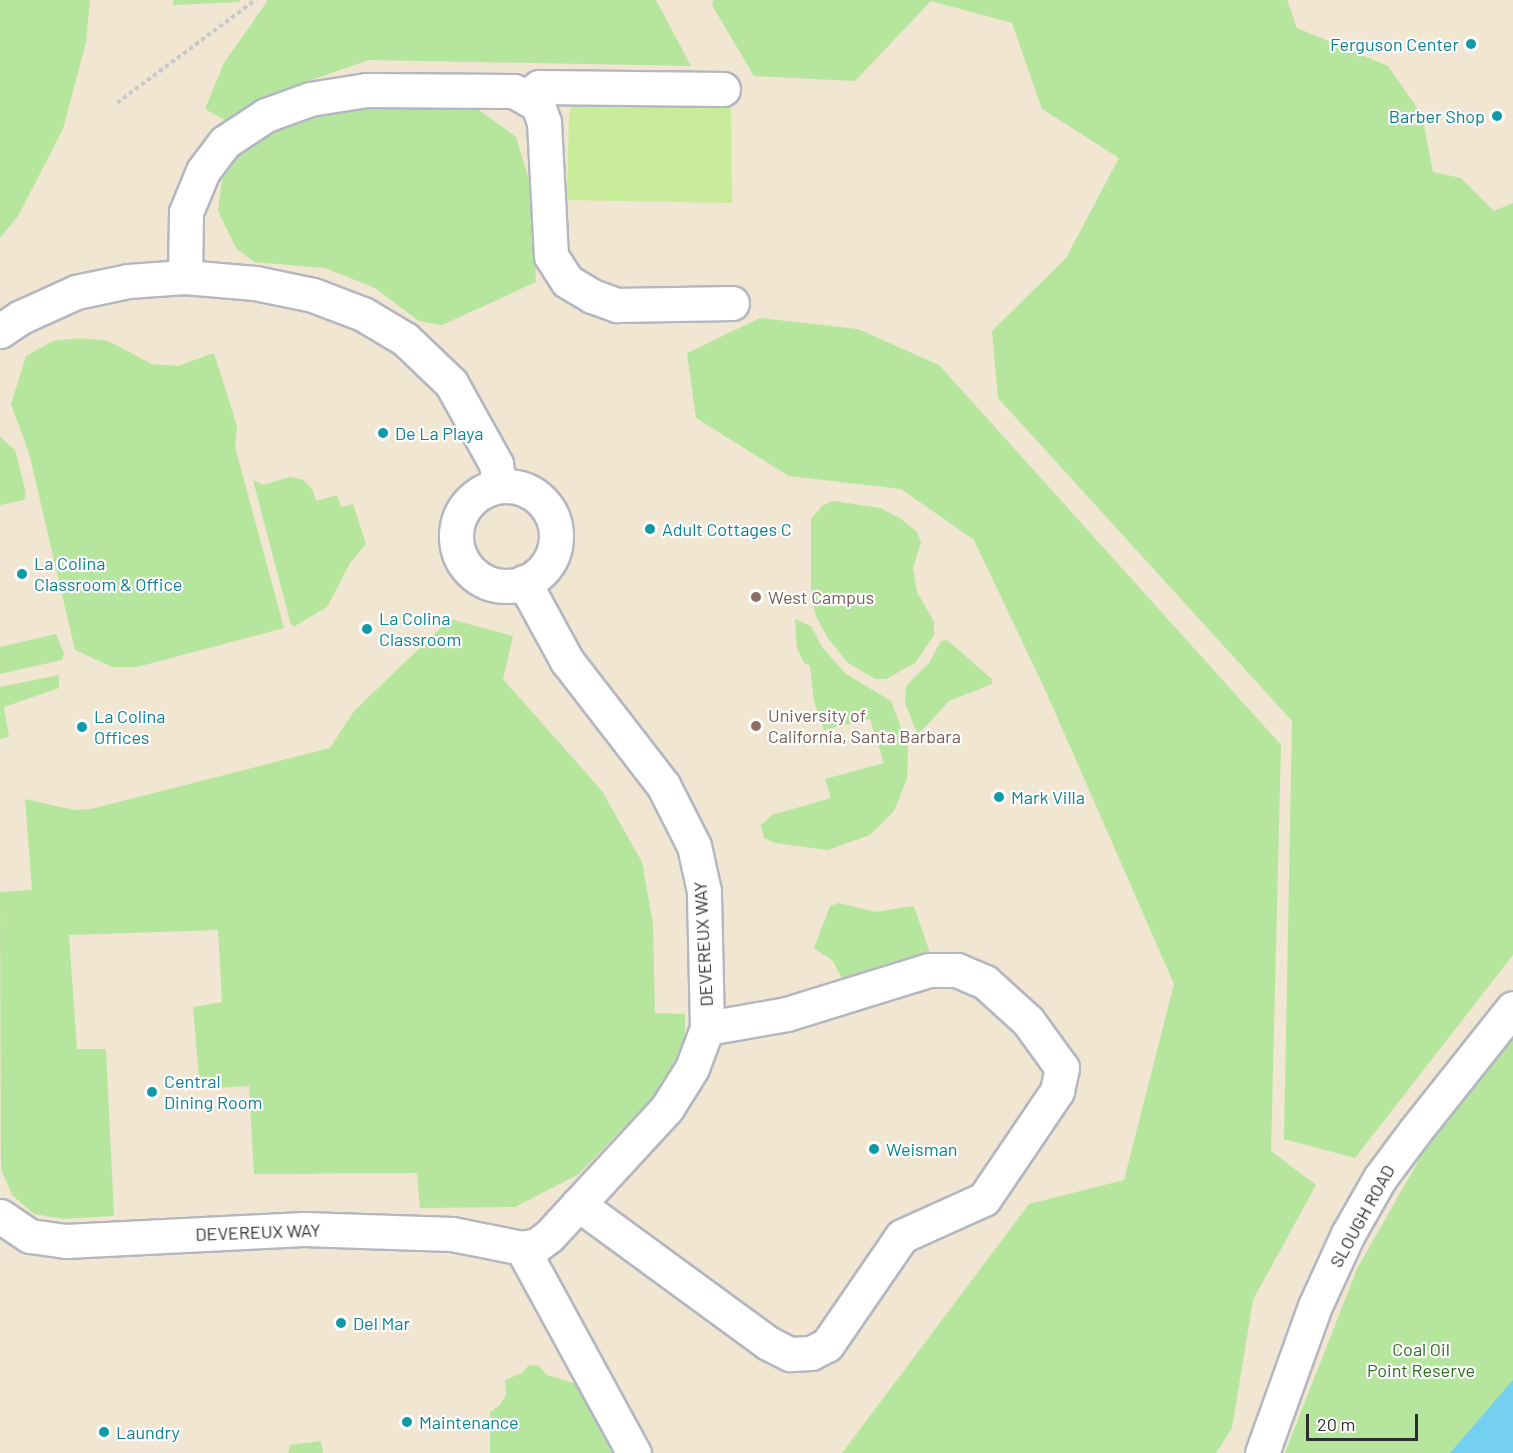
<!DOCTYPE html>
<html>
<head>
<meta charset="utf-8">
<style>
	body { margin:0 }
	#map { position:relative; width:1513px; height:1453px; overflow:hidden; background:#efe9e1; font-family:Barlow,sans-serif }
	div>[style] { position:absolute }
	.education>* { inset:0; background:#f0e6d1; transform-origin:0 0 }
	.green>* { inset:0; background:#b6e59e }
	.pitch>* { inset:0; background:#c9ec9a }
	.water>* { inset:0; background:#75cff0 }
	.path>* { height:4px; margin-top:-2px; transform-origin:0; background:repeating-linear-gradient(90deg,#c9c9c9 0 4.5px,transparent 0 7.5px) }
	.roads { filter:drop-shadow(2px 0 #b4b7c1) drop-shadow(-2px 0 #b4b7c1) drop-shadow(0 2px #b4b7c1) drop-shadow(0 -2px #b4b7c1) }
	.minor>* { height:33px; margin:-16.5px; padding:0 16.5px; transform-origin:16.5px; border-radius:16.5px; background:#fff }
	.minor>.ring { margin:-16.5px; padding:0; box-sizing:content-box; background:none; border:33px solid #fff; border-radius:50% }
	.dots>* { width:16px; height:16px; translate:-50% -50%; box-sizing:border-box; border:3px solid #fff; border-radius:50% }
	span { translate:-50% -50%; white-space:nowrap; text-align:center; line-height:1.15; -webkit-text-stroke:4.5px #fff; paint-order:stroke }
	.culture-label { font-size:18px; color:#0d838f }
	.right { translate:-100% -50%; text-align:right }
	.left { translate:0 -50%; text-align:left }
	.education-label { font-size:18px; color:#785e54 }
	.street-label { font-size:18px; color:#2e2e2e }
	.park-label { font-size:18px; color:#2c6e1b }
	.scale { position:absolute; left:1306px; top:1414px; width:112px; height:27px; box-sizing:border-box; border:3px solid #2e2e2e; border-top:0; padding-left:8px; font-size:18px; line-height:21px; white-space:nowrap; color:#2e2e2e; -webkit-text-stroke:4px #fff; paint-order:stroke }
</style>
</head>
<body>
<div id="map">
	<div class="education">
		<i style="left:0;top:0;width:1513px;height:1453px"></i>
	</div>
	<div class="green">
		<i style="clip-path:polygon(0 0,90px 0,86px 42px,63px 129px,18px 216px,0 238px)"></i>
		<i style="clip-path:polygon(173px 0,240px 0,240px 2px,173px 5px)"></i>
		<i style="clip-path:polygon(268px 0,656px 0,691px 66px,369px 60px,271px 94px,228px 122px,205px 109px,224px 63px)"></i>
		<i style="clip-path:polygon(713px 0,1287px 0,1297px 28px,1388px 66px,1422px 115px,1433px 172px,1461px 178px,1494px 211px,1513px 203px,1513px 955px,1355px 1158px,1284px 1139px,1292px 721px,998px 398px,992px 331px,1066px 258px,1119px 158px,1042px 109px,1012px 23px,931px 1px,855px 81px,754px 76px,712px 5px)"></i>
		<i style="clip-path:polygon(339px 104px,475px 107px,516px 137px,532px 190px,536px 282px,442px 325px,419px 321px,375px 288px,325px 268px,254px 262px,236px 248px,218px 211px,222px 180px,247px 143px,282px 120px)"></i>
		<i style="clip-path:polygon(760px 318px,858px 329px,939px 365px,1281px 745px,1271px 1151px,1316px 1185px,1253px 1300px,1232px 1428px,1216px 1453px,842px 1453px,1029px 1204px,1124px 1180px,1174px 984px,1047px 694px,974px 540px,901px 489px,789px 476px,696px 418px,687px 353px)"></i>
		<i style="clip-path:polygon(80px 338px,108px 341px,152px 364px,178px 366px,214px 353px,237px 426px,235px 447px,284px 628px,137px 667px,112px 667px,75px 650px,29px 453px,11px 404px,26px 356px,53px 341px)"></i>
		<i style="clip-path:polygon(0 437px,15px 450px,26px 493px,24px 500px,0 505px)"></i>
		<i style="clip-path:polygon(290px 477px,303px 480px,313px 490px,316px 501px,337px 495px,341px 507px,353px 504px,366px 544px,350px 563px,327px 607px,295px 626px,291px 625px,253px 480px,263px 485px)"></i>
		<i style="clip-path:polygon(834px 501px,880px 508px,900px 518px,917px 532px,921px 542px,913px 568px,917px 592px,934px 622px,934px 635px,915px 663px,886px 679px,875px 679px,848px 663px,827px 637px,816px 616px,811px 596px,811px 519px,823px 505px)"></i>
		<i style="clip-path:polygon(450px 619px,513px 636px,503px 679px,602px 791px,642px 862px,653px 924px,655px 1013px,685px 1014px,685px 1044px,668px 1081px,579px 1174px,515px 1207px,420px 1208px,417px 1173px,254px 1174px,249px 1086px,200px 1089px,193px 1007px,222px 1002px,218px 930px,69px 935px,77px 1049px,106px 1049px,114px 1216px,63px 1219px,34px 1214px,12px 1195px,1px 1169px,0 892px,32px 890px,25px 799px,74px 810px,91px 809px,330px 748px,354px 711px)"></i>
		<i style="clip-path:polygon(795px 619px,811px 626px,822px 647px,846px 674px,891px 701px,908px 746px,907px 779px,894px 811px,870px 835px,828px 850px,775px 843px,764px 838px,761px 825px,772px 815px,831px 798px,825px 779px,884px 763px,870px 719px,824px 730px,814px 701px,810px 666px,804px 663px,797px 649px)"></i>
		<i style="clip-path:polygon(56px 634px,64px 653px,62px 660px,0 674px,0 647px)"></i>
		<i style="clip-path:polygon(947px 640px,992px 679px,992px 684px,949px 701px,918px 735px,905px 703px,906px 686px,929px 663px,941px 641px)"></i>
		<i style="clip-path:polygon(59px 675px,59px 688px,4px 707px,9px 737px,0 739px,0 687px)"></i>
		<i style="clip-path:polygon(839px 903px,875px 912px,914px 906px,931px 956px,843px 981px,833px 961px,814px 948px,830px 906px)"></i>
		<i style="clip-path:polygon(1513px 1034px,1513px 1453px,1285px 1453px,1357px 1269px,1429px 1142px)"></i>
		<i style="clip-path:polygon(538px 1365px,547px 1375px,573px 1383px,578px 1379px,620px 1453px,490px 1453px,490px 1412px,500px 1405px,506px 1395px,505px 1380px,522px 1373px,528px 1366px)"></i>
		<i style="clip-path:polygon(321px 1441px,323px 1453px,288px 1453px,290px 1445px)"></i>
	</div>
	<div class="pitch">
		<i style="clip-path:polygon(576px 96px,731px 100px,732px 203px,567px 200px,569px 115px)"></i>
	</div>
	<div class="water">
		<i style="clip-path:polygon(1513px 1380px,1513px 1453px,1450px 1453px)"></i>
	</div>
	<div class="path">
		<i style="left:117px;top:103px;width:172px;rotate:-36.7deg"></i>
	</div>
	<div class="roads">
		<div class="minor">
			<i style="left:528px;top:96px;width:14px;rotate:-39deg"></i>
			<i style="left:539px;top:87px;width:184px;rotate:0.6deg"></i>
			<i style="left:185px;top:277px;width:65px;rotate:-89.1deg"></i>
			<i style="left:186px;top:212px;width:44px;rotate:-67.5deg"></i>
			<i style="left:203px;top:171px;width:36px;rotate:-53deg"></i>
			<i style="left:225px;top:142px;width:49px;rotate:-33.4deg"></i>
			<i style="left:266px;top:115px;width:47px;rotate:-20deg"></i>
			<i style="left:310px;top:99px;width:57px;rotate:-9.1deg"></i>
			<i style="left:366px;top:90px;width:148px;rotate:0.4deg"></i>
			<i style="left:514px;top:91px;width:28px;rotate:30deg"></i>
			<i style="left:538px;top:105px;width:18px;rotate:71deg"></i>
			<i style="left:544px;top:122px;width:134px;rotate:87deg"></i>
			<i style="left:551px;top:256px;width:30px;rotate:57deg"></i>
			<i style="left:567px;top:281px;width:29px;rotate:31deg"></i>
			<i style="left:592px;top:296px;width:27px;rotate:20deg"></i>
			<i style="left:617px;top:305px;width:115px;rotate:-1deg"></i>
			<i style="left:0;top:331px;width:25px;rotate:-34deg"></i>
			<i style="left:21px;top:317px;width:60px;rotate:-24.4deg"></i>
			<i style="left:76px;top:292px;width:53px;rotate:-11.9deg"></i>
			<i style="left:128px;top:281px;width:57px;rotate:-4deg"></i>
			<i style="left:185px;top:277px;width:70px;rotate:4.9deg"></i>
			<i style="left:255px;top:283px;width:59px;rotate:11.7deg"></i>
			<i style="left:313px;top:295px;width:53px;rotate:20.8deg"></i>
			<i style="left:363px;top:314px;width:49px;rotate:30.8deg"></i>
			<i style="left:405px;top:339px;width:64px;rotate:43.7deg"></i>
			<i style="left:451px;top:383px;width:93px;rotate:60.9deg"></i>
			<i style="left:496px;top:464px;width:22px;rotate:82deg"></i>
			<i class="ring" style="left:456px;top:486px;width:67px;height:67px"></i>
			<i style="left:578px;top:1204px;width:235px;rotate:36.2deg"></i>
			<i style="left:768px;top:1343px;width:25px;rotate:27deg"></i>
			<i style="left:790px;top:1354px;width:21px;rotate:-3deg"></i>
			<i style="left:811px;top:1353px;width:18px;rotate:-27deg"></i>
			<i style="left:827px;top:1345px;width:132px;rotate:-55.5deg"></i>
			<i style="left:902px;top:1236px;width:90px;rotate:-24.3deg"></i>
			<i style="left:984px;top:1199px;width:130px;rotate:-55.9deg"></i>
			<i style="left:1057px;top:1091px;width:24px;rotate:-78deg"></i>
			<i style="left:1062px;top:1068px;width:58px;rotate:-125.9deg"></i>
			<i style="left:1028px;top:1021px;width:58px;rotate:-137.8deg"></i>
			<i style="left:985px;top:982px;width:30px;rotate:-157deg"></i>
			<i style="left:957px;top:970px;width:28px;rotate:180deg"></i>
			<i style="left:929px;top:970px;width:149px;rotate:162.8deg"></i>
			<i style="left:787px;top:1014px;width:81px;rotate:170.1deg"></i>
			<i style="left:0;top:1216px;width:36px;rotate:34deg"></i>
			<i style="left:30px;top:1236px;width:36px;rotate:8deg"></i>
			<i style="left:66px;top:1241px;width:238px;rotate:-2.9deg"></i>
			<i style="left:304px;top:1229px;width:148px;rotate:1.9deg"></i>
			<i style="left:452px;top:1234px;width:71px;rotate:11.3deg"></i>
			<i style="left:522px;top:1248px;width:15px;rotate:-11deg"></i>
			<i style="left:537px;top:1245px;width:15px;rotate:-37deg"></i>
			<i style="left:549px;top:1236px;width:174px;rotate:-47.3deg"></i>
			<i style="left:667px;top:1108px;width:47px;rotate:-58deg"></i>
			<i style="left:692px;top:1068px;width:43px;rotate:-69.4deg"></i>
			<i style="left:707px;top:1028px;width:137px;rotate:-91.3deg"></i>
			<i style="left:704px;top:891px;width:46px;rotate:-102.5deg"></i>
			<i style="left:694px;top:846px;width:68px;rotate:-116.9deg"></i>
			<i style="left:663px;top:785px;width:157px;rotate:-127.7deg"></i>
			<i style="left:567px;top:661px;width:90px;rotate:-118.6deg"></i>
			<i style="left:522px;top:1248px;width:234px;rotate:61.4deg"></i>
			<i style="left:1262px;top:1453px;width:156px;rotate:-70.2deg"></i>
			<i style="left:1315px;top:1306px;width:79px;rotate:-65.4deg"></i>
			<i style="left:1348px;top:1234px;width:64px;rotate:-60.3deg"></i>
			<i style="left:1380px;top:1178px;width:59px;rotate:-53.3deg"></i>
			<i style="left:1415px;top:1131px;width:157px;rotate:-51.5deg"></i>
		</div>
	</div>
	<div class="dots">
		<i style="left:1471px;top:44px;background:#0f9aa8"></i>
		<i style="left:1497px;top:116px;background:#0f9aa8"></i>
		<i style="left:383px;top:433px;background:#0f9aa8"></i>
		<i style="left:650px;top:529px;background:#0f9aa8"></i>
		<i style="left:22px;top:574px;background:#0f9aa8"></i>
		<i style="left:756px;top:597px;background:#8d6e63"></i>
		<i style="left:367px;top:629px;background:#0f9aa8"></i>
		<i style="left:756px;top:726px;background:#8d6e63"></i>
		<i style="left:82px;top:727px;background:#0f9aa8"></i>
		<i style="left:999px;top:797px;background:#0f9aa8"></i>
		<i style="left:152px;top:1092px;background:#0f9aa8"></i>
		<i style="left:874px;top:1149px;background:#0f9aa8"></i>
		<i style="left:341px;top:1323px;background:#0f9aa8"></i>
		<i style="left:407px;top:1422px;background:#0f9aa8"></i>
		<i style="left:104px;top:1432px;background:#0f9aa8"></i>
	</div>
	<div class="culture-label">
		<span class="right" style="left:1459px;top:44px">Ferguson Center</span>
		<span class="right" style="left:1485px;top:116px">Barber Shop</span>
		<span class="left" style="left:395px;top:433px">De La Playa</span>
		<span class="left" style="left:662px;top:529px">Adult Cottages C</span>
		<span class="left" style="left:34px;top:574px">La Colina<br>Classroom &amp; Office</span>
		<span class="left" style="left:379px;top:629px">La Colina<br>Classroom</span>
		<span class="left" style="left:94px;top:727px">La Colina<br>Offices</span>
		<span class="left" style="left:1011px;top:797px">Mark Villa</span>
		<span class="left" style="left:164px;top:1092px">Central<br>Dining Room</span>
		<span class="left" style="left:886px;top:1149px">Weisman</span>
		<span class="left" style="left:353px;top:1323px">Del Mar</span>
		<span class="left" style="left:419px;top:1422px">Maintenance</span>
		<span class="left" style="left:116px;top:1432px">Laundry</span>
	</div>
	<div class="education-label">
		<span class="left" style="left:768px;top:597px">West Campus</span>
		<span class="left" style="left:768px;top:726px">University of<br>California, Santa Barbara</span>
	</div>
	<div class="street-label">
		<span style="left:703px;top:944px;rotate:-93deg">DEVEREUX WAY</span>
		<span style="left:1362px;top:1216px;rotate:-61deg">SLOUGH ROAD</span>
		<span style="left:258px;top:1232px;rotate:-2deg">DEVEREUX WAY</span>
	</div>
	<div class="park-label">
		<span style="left:1421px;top:1360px">Coal Oil<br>Point Reserve</span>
	</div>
	<div class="scale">20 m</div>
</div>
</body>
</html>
